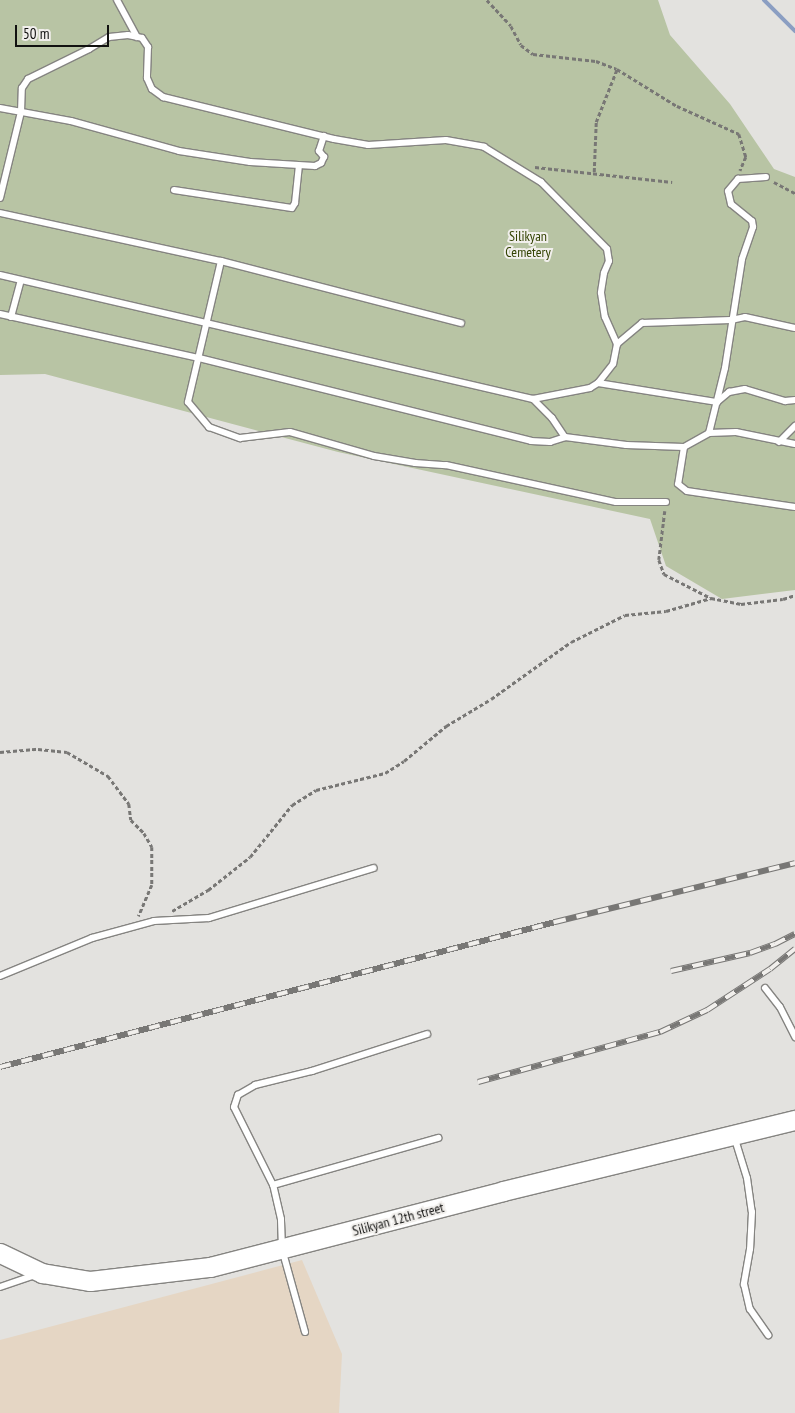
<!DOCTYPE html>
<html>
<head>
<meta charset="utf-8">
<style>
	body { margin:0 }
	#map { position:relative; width:795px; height:1413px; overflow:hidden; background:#e3e2df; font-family:"PT Sans Narrow",sans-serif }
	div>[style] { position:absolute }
	.industrial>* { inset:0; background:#e5d6c4 }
	.green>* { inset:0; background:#b8c4a4 }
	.stream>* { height:4px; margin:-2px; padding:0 2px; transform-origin:2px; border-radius:2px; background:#8b9ec2 }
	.path>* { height:2.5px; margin-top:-1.25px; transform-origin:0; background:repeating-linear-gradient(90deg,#787775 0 4px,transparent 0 6.5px) }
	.roads { filter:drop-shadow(1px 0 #858481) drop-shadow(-1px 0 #858481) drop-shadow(0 1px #858481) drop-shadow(0 -1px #858481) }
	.service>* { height:6px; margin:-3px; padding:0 3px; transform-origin:3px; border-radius:3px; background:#fff }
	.secondary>* { height:19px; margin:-9.5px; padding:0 9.5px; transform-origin:9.5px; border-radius:9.5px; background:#fff }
	.rail>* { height:5.5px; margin-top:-2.75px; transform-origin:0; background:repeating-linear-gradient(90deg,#f1efec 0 11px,#787775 0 22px); box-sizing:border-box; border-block:1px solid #787775 }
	span { translate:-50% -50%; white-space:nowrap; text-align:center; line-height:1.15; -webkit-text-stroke:4px #f1efec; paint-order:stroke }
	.park-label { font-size:14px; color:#324201 }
	.street-label { font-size:14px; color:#111110 }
	.scale { position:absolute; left:15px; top:25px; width:94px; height:22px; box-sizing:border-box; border:2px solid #111110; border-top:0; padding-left:6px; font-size:15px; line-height:18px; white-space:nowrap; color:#111110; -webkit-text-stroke:4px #f1efec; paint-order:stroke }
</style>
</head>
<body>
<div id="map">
	<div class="industrial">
		<i style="clip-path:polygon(302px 1260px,342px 1354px,339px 1413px,0 1413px,0 1340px)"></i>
	</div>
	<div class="green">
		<i style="clip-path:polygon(0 0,658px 0,670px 35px,730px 104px,774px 169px,795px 177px,795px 590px,722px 599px,666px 566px,650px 519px,338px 452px,45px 374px,0 375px)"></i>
	</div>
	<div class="stream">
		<i style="left:764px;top:0;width:44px;rotate:45deg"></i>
	</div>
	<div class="path">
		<i style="left:487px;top:0;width:35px;rotate:47deg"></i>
		<i style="left:511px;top:26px;width:21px;rotate:62deg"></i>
		<i style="left:521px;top:45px;width:15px;rotate:37deg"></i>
		<i style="left:533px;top:54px;width:63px;rotate:6.3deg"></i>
		<i style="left:596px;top:61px;width:22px;rotate:21deg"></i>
		<i style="left:617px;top:69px;width:70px;rotate:31.7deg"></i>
		<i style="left:677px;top:106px;width:68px;rotate:24.3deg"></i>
		<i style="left:739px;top:134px;width:24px;rotate:73deg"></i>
		<i style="left:746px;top:157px;width:15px;rotate:113deg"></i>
		<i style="left:535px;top:167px;width:138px;rotate:6.2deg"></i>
		<i style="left:594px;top:172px;width:50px;rotate:-87.7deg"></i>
		<i style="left:596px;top:122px;width:57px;rotate:-68.4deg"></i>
		<i style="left:774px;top:182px;width:24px;rotate:28deg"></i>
		<i style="left:665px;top:511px;width:49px;rotate:97deg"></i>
		<i style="left:659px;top:560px;width:15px;rotate:70deg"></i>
		<i style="left:664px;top:574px;width:53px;rotate:27.1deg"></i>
		<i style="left:711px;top:598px;width:31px;rotate:11deg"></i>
		<i style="left:741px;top:604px;width:42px;rotate:-6.8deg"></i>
		<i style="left:783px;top:599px;width:13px;rotate:-18deg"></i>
		<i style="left:0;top:752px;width:38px;rotate:-5deg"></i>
		<i style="left:38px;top:749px;width:29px;rotate:6deg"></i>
		<i style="left:67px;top:752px;width:48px;rotate:30.3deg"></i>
		<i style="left:108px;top:776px;width:35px;rotate:53deg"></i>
		<i style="left:129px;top:804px;width:16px;rotate:83deg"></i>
		<i style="left:131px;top:820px;width:18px;rotate:45deg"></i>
		<i style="left:144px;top:833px;width:16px;rotate:60deg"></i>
		<i style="left:152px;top:847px;width:38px;rotate:90deg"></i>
		<i style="left:152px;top:885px;width:34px;rotate:113deg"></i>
		<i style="left:172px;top:911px;width:42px;rotate:-30.3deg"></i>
		<i style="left:208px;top:890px;width:53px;rotate:-38.2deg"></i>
		<i style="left:250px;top:857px;width:67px;rotate:-51.1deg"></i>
		<i style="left:292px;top:805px;width:28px;rotate:-32deg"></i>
		<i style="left:316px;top:790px;width:71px;rotate:-13.8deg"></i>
		<i style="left:385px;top:773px;width:22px;rotate:-32deg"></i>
		<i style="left:404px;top:761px;width:55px;rotate:-39.8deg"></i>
		<i style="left:446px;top:726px;width:52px;rotate:-31deg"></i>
		<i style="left:491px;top:699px;width:98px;rotate:-35.5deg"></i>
		<i style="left:571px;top:642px;width:60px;rotate:-26.6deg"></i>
		<i style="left:625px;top:615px;width:41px;rotate:-5.6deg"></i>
		<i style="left:666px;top:611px;width:47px;rotate:-16.1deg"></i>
	</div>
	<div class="roads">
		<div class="service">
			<i style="left:117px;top:0;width:42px;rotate:61.6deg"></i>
			<i style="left:0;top:108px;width:72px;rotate:10.4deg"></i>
			<i style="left:71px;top:121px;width:112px;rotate:15.5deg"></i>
			<i style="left:179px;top:151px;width:72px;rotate:8.8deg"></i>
			<i style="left:250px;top:162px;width:65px;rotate:3.5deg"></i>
			<i style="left:315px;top:166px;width:7px;rotate:-27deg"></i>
			<i style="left:321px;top:163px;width:7px;rotate:-63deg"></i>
			<i style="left:324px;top:157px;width:8px;rotate:-130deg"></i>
			<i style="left:319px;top:151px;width:16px;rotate:-72deg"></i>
			<i style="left:174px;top:190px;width:119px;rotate:8.7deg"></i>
			<i style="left:292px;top:208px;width:6px;rotate:-59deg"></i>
			<i style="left:295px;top:203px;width:36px;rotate:-84deg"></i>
			<i style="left:0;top:198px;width:89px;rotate:-76.3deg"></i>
			<i style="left:21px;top:112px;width:24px;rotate:-88deg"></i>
			<i style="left:22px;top:88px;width:11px;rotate:-56deg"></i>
			<i style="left:28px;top:79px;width:68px;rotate:-26.2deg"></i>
			<i style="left:89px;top:49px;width:23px;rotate:-31deg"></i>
			<i style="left:109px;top:37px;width:19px;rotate:-6deg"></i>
			<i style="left:128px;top:35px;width:14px;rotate:12deg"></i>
			<i style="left:142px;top:38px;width:11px;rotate:56deg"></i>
			<i style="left:148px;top:47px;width:31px;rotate:92deg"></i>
			<i style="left:147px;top:78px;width:12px;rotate:66deg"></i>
			<i style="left:152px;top:89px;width:14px;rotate:36deg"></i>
			<i style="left:163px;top:97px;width:176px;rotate:13.8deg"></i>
			<i style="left:334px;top:139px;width:35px;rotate:10deg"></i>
			<i style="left:368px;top:145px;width:78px;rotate:-3.7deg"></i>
			<i style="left:446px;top:140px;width:39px;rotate:10deg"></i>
			<i style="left:484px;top:147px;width:67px;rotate:31.6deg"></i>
			<i style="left:541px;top:182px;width:94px;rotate:45.4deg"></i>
			<i style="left:607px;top:249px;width:12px;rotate:81deg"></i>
			<i style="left:609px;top:261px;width:13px;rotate:113deg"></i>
			<i style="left:604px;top:273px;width:20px;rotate:99deg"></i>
			<i style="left:601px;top:293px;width:24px;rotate:81deg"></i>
			<i style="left:605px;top:317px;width:30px;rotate:66deg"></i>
			<i style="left:617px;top:344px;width:20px;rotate:101deg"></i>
			<i style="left:613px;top:364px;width:24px;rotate:128deg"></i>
			<i style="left:598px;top:383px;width:9px;rotate:148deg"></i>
			<i style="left:590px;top:388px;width:58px;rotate:169.1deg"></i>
			<i style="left:533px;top:399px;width:27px;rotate:45deg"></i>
			<i style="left:552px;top:418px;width:23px;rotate:56deg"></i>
			<i style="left:0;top:213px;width:226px;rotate:12.3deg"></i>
			<i style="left:221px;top:261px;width:248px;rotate:14.5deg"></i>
			<i style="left:221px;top:261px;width:145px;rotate:103.2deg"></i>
			<i style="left:188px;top:402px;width:33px;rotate:50deg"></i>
			<i style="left:209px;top:427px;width:33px;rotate:20deg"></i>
			<i style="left:240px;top:438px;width:50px;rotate:-6.8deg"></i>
			<i style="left:290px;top:432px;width:87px;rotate:15.9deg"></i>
			<i style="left:374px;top:456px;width:42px;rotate:9.7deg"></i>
			<i style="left:415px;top:463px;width:31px;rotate:4deg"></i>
			<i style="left:446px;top:465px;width:174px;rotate:12.3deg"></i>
			<i style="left:616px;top:502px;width:50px"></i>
			<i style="left:0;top:275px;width:547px;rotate:13.1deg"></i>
			<i style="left:0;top:314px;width:204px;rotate:12.5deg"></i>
			<i style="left:199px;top:358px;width:342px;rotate:14deg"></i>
			<i style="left:531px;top:441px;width:19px;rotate:3deg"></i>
			<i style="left:550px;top:442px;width:16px;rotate:-18deg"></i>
			<i style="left:565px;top:437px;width:62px;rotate:7.5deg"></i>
			<i style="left:626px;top:445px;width:58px;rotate:2deg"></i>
			<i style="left:684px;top:447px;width:29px;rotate:-29deg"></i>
			<i style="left:709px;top:433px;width:27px;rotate:-2deg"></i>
			<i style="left:736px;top:432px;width:60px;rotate:11.5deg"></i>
			<i style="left:11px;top:317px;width:38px;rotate:-75deg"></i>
			<i style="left:617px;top:344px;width:33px;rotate:-40deg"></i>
			<i style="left:642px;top:323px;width:89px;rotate:-1.9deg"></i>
			<i style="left:731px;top:320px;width:14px;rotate:-12deg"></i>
			<i style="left:745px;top:317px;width:51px;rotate:12.4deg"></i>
			<i style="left:598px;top:383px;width:121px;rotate:9.1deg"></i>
			<i style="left:717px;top:402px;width:16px;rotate:-40deg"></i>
			<i style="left:729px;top:392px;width:16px;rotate:-11deg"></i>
			<i style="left:745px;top:389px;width:42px;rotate:16.7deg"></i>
			<i style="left:785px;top:401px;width:10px;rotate:-6deg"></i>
			<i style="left:709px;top:433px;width:67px;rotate:-76.2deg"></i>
			<i style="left:725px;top:368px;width:110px;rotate:-81.1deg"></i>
			<i style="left:742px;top:259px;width:34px;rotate:-71deg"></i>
			<i style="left:753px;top:227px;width:6px;rotate:-99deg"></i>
			<i style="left:752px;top:221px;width:27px;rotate:-141deg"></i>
			<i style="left:731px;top:204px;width:13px;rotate:-103deg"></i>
			<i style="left:728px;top:191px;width:16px;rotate:-50deg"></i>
			<i style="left:738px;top:179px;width:28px;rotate:-4deg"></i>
			<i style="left:779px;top:442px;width:23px;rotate:-45deg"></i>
			<i style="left:684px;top:447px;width:37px;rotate:99deg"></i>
			<i style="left:678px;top:484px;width:11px;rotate:38deg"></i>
			<i style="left:687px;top:491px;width:109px;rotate:8.4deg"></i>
			<i style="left:0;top:976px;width:100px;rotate:-22.4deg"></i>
			<i style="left:92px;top:938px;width:64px;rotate:-15.3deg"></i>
			<i style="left:154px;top:921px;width:55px;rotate:-3.1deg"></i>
			<i style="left:209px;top:918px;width:172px;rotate:-16.9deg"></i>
			<i style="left:765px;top:988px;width:24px;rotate:52deg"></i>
			<i style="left:780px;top:1007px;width:34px;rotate:63deg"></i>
			<i style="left:734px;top:1136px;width:44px;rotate:72.8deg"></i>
			<i style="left:747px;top:1178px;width:34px;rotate:82deg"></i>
			<i style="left:752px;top:1212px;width:37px;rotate:93deg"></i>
			<i style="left:750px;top:1249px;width:36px;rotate:100deg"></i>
			<i style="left:744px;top:1284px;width:26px;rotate:77deg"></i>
			<i style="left:750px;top:1309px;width:32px;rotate:55deg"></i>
			<i style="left:273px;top:1185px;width:87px;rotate:-116.6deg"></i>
			<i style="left:234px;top:1107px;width:13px;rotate:-72deg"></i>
			<i style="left:238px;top:1095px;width:20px;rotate:-30deg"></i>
			<i style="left:255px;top:1085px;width:59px;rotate:-13.8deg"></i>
			<i style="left:312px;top:1071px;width:121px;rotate:-17.8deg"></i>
			<i style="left:0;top:1287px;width:39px;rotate:-19deg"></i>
			<i style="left:305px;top:1332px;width:86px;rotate:-105.5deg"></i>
			<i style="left:282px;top:1249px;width:30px;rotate:-92deg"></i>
			<i style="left:281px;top:1219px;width:35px;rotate:-103deg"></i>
			<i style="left:273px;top:1185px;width:172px;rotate:-15.9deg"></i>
		</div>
		<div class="secondary">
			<i style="left:0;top:1253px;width:47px;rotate:25.5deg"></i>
			<i style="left:42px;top:1273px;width:49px;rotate:9.5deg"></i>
			<i style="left:90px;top:1281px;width:121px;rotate:-6.7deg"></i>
			<i style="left:210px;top:1267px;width:303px;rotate:-14.5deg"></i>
			<i style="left:503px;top:1191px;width:301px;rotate:-13.7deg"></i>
		</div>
	</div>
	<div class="rail">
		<i style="left:671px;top:971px;width:81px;rotate:-12.8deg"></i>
		<i style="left:750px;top:953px;width:27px;rotate:-20deg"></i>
		<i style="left:775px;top:944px;width:22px;rotate:-27deg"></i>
		<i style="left:0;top:1067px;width:574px;rotate:-14.64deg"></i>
		<i style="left:555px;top:922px;width:247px;rotate:-13.8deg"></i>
		<i style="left:478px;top:1082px;width:189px;rotate:-15.4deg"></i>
		<i style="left:660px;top:1032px;width:52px;rotate:-25.1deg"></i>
		<i style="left:707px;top:1010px;width:75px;rotate:-33.1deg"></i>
		<i style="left:770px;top:969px;width:32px;rotate:-39deg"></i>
	</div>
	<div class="park-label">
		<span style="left:528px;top:244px">Silikyan<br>Cemetery</span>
	</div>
	<div class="street-label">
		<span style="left:398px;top:1219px;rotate:-15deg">Silikyan 12th street</span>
	</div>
	<div class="scale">50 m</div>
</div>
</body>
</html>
